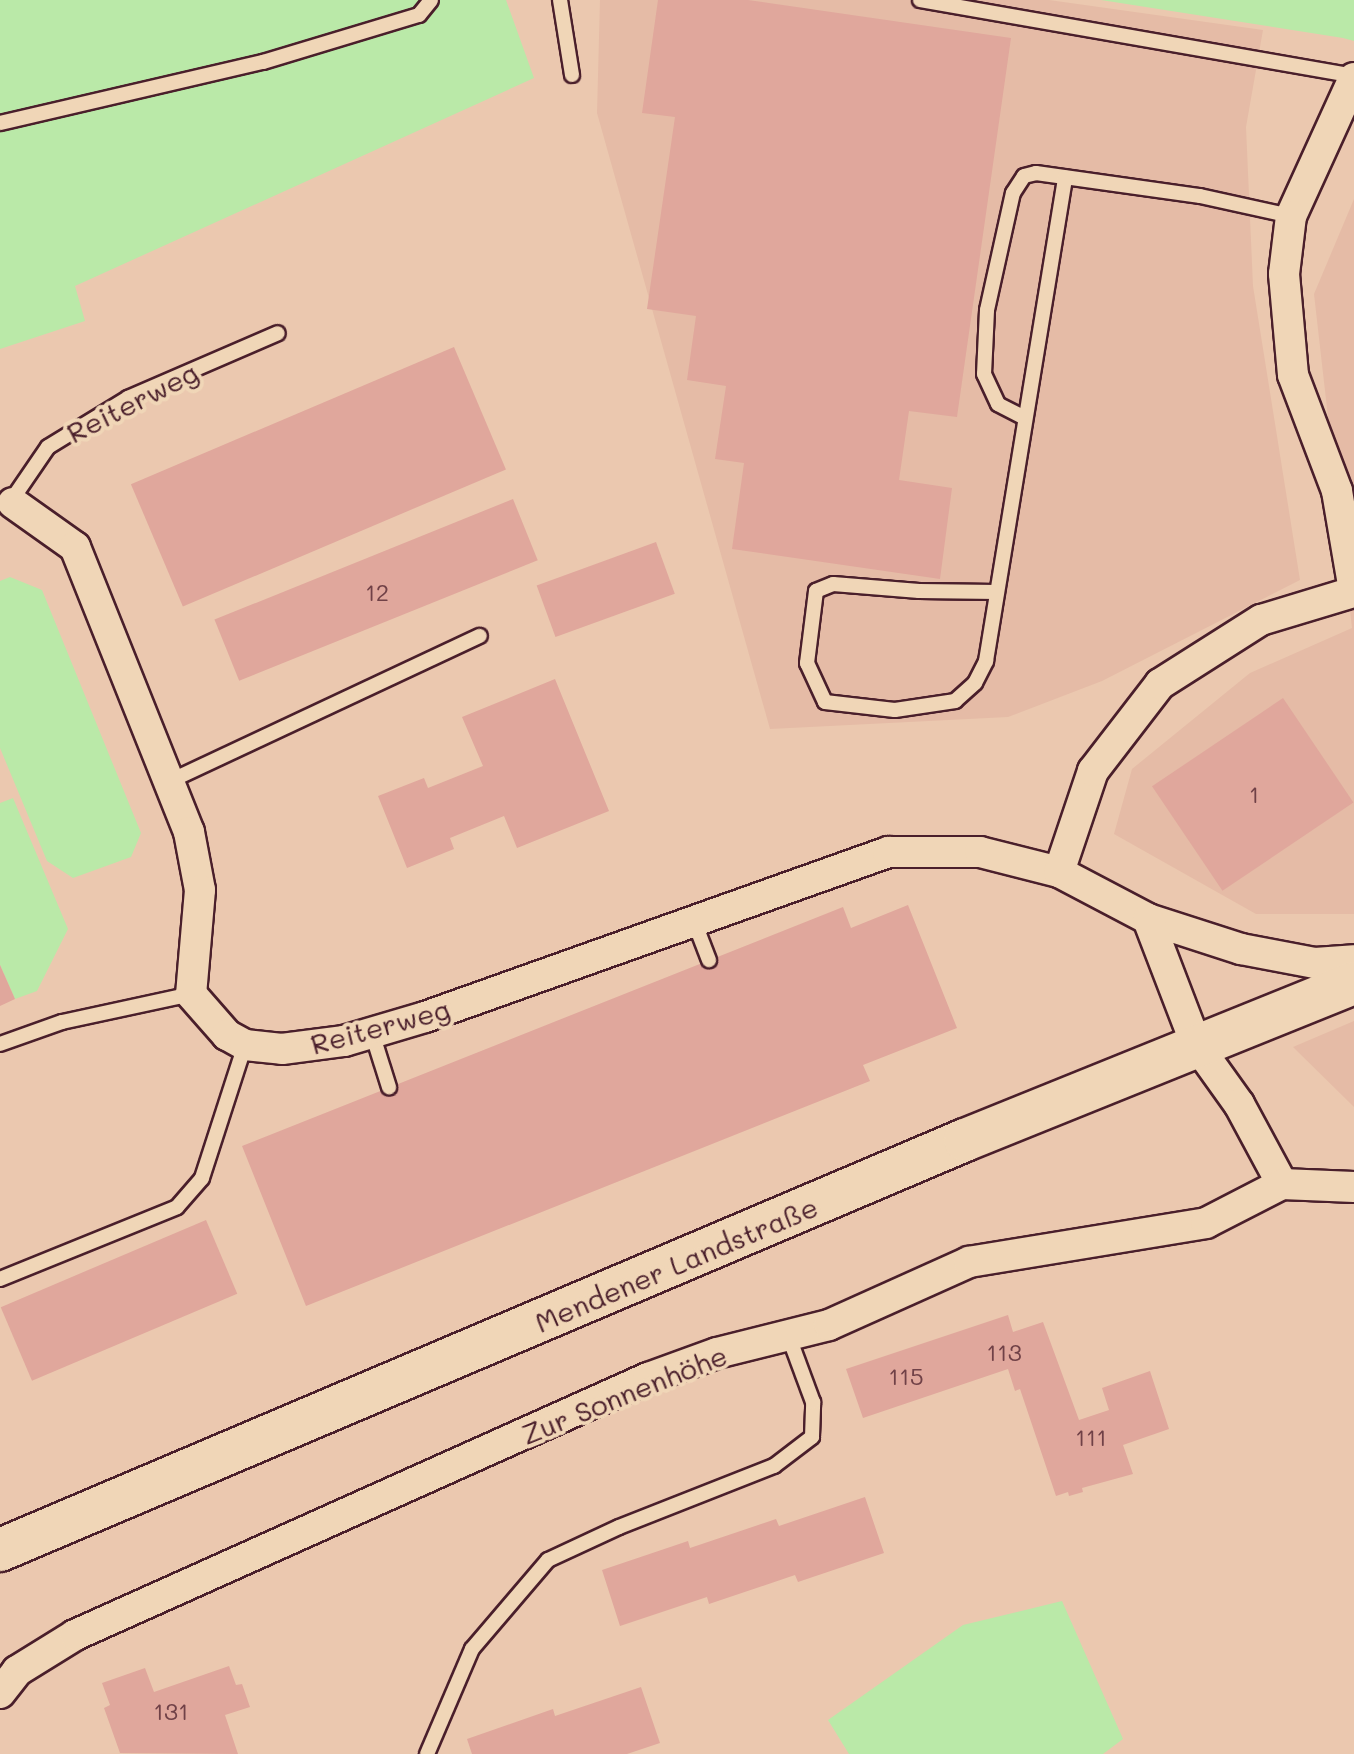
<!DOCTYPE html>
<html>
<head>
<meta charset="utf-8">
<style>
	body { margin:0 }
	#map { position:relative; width:1354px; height:1754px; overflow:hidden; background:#ebc8af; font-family:Mali,sans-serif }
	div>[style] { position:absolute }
	.built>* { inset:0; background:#e5bba6 }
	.green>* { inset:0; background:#bae9a8 }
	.building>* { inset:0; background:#e0a79c; transform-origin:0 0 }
	.roads { filter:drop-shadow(2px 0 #4a1f2b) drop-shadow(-2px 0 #4a1f2b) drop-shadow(0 2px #4a1f2b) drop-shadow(0 -2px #4a1f2b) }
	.lane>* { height:14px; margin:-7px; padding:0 7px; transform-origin:7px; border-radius:7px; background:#f0d6b7 }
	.street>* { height:30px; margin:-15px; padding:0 15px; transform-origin:15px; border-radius:15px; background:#f0d6b7 }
	.secondary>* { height:42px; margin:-21px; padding:0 21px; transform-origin:21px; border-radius:21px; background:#f0d6b7 }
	span { translate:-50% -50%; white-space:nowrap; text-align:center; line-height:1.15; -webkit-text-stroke:8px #f0d6b7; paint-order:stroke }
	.number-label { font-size:24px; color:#704147 }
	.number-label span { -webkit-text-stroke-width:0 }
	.street-label { font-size:28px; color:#4a1f2b }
</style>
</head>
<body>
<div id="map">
	<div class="built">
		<i style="clip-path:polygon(600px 0,1049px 0,1263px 30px,1246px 127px,1253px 286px,1300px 580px,1102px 681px,1008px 717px,770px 729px,597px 113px)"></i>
		<i style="clip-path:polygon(1354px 199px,1354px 914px,1256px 914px,1114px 834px,1132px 769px,1250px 673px,1352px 628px,1314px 294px)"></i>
		<i style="clip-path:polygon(1354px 1021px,1354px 1107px,1293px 1047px)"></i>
	</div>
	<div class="green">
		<i style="clip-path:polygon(0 0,506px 0,534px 78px,75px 286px,85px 321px,0 349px)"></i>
		<i style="clip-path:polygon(1101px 0,1354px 0,1354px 41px,1343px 38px)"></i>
		<i style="clip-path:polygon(10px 577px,42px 590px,141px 833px,131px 857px,73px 878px,47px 861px,0 748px,0 581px)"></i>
		<i style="clip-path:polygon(13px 798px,68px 929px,37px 991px,15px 999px,0 965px,0 803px)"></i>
		<i style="clip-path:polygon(1062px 1601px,1123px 1739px,1103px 1754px,849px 1754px,828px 1720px,963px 1625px)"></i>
	</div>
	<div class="building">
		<i style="clip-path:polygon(658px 0,748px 0,1011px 38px,957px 417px,909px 411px,899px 480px,952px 488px,940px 579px,732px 549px,744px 463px,715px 459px,726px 386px,687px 380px,696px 316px,647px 309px,675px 117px,642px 113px)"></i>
		<i style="left:454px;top:347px;width:133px;height:351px;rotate:67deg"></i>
		<i style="left:513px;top:499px;width:66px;height:322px;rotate:68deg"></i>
		<i style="left:656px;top:542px;width:55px;height:127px;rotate:70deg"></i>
		<i style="clip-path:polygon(555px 679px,609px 811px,517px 848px,504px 816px,450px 838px,454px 849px,407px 868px,378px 796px,424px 778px,428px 788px,483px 766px,462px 717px)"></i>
		<i style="left:1283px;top:698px;width:126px;height:158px;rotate:56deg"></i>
		<i style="clip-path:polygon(908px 905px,957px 1028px,863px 1065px,870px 1081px,306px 1306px,242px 1146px,843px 907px,851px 928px)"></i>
		<i style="clip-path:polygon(0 965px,15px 999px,0 1006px)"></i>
		<i style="left:206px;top:1220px;width:80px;height:223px;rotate:67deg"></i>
		<i style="clip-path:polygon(1008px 1315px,1013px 1332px,1043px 1322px,1079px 1420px,1109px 1410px,1102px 1388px,1150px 1371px,1169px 1429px,1123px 1445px,1133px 1474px,1082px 1488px,1083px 1492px,1069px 1496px,1068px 1492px,1056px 1496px,1020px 1389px,1015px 1391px,1008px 1369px,863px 1418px,846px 1369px)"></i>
		<i style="clip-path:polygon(865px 1497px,884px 1553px,798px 1582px,795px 1575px,709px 1604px,707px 1597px,620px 1626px,602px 1570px,688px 1541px,690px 1548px,776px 1519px,779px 1526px)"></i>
		<i style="clip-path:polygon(229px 1666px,236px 1685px,242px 1684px,250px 1707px,225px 1715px,238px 1754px,120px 1753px,104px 1708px,110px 1705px,102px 1683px,145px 1668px,154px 1692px)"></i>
		<i style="clip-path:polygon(641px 1687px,660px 1743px,627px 1754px,472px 1754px,467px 1739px,553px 1709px,555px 1716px)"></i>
	</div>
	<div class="roads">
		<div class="lane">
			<i style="left:560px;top:0;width:76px;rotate:80.9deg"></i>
			<i style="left:920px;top:0;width:441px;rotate:9.9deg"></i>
			<i style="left:0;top:123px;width:270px;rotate:-13.1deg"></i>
			<i style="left:263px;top:62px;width:163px;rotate:-16.8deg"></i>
			<i style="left:419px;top:15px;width:19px;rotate:-51deg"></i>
			<i style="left:1025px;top:418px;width:30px;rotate:-153deg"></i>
			<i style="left:998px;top:404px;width:33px;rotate:-115deg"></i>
			<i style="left:984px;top:374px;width:64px;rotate:-87.3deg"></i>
			<i style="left:987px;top:310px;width:120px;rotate:-77.5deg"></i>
			<i style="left:1013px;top:193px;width:20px;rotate:-57deg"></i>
			<i style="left:1024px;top:176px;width:12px;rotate:-14deg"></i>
			<i style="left:1036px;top:173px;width:166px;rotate:8deg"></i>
			<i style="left:1200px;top:196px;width:93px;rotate:12.4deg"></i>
			<i style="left:9px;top:504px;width:69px;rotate:-55.6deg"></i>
			<i style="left:48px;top:447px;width:94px;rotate:-31.5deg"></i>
			<i style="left:128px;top:398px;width:163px;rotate:-23.4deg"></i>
			<i style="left:997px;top:592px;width:78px;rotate:-179.3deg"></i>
			<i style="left:919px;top:591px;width:86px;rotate:-175.3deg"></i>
			<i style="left:833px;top:584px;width:18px;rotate:158deg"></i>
			<i style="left:816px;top:591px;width:73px;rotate:97.1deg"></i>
			<i style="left:807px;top:663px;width:43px;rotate:65.2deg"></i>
			<i style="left:825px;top:702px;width:70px;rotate:6.5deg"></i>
			<i style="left:895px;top:710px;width:61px;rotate:-8.5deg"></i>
			<i style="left:955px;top:701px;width:27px;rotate:-42deg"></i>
			<i style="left:975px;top:683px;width:25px;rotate:-63deg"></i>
			<i style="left:986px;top:661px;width:490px;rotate:-80.7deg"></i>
			<i style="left:170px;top:781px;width:342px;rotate:-25.1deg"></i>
			<i style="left:694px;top:921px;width:42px;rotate:69deg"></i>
			<i style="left:372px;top:1033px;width:57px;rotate:72.5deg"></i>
			<i style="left:0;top:1044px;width:66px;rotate:-19.5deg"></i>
			<i style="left:62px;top:1022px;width:132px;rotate:-12.2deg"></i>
			<i style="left:0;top:1279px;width:191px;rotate:-22.1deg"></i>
			<i style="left:177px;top:1207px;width:38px;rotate:-49deg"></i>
			<i style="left:202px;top:1178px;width:140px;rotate:-72.1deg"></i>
			<i style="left:427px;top:1754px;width:114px;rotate:-66.8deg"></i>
			<i style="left:472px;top:1649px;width:117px;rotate:-49.5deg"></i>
			<i style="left:548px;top:1560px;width:78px;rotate:-24.9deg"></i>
			<i style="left:619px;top:1527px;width:167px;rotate:-21.5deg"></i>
			<i style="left:774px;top:1466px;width:48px;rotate:-37.3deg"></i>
			<i style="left:812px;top:1437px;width:35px;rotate:-88deg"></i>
			<i style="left:813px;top:1402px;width:69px;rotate:-110.3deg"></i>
		</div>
		<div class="street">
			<i style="left:1354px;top:78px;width:152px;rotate:114.5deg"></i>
			<i style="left:1291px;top:216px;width:58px;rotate:96.9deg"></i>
			<i style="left:1284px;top:274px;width:101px;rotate:84.9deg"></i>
			<i style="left:1293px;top:375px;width:124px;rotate:69.2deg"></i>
			<i style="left:1337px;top:491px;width:100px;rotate:80.3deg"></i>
			<i style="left:13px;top:503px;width:76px;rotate:35.4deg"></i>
			<i style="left:75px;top:547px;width:307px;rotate:68.2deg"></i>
			<i style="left:189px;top:832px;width:59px;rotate:79.3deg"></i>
			<i style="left:200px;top:890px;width:104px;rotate:94.9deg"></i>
			<i style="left:191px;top:994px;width:55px;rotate:48.7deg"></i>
			<i style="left:227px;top:1035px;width:21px;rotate:29deg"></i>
			<i style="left:245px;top:1045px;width:37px;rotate:6deg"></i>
			<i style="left:282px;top:1049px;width:63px;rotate:-7.4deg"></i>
			<i style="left:344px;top:1041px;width:84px;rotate:-16.5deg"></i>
			<i style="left:425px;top:1017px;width:492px;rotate:-19.6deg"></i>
			<i style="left:888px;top:852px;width:92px"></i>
			<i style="left:980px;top:852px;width:81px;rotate:14.2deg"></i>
			<i style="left:1059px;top:872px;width:101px;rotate:27.8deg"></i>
			<i style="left:1148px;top:919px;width:98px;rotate:17.9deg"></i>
			<i style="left:1241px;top:949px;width:75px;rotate:10.7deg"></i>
			<i style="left:1315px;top:963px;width:39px;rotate:-4deg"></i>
			<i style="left:1059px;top:872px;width:107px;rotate:-71.4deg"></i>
			<i style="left:1093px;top:771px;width:110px;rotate:-52.4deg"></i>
			<i style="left:1160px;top:684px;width:120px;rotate:-32.4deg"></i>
			<i style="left:1261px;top:620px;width:97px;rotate:-16.8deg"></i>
			<i style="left:1148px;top:919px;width:134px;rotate:69deg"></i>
			<i style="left:1196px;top:1044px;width:74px;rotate:54.4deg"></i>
			<i style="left:1239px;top:1104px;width:91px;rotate:61.7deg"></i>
			<i style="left:0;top:1693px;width:28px;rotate:-52deg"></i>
			<i style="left:17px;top:1671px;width:68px;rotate:-31.8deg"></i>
			<i style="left:75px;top:1635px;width:628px;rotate:-24.16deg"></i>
			<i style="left:648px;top:1378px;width:73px;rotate:-19.9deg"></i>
			<i style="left:717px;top:1353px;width:115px;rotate:-14deg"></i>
			<i style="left:829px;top:1325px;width:154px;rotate:-24.2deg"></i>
			<i style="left:969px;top:1262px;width:240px;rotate:-9.3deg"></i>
			<i style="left:1206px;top:1223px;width:85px;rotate:-27.2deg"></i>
			<i style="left:1282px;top:1184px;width:72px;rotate:2.4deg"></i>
		</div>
		<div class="secondary">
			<i style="left:0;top:1550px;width:1048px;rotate:-23.02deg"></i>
			<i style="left:965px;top:1140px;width:419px;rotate:-22deg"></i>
		</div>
	</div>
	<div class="number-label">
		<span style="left:377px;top:592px">12</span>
		<span style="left:1254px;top:794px">1</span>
		<span style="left:1004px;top:1352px">113</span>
		<span style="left:906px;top:1376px">115</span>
		<span style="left:1091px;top:1437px">111</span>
		<span style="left:171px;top:1711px">131</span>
	</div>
	<div class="street-label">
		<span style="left:132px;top:402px;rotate:-27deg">Reiterweg</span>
		<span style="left:380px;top:1026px;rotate:-15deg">Reiterweg</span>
		<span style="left:676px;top:1264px;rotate:-23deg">Mendener Landstraße</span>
		<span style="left:624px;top:1394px;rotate:-22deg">Zur Sonnenhöhe</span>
	</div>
</div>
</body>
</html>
